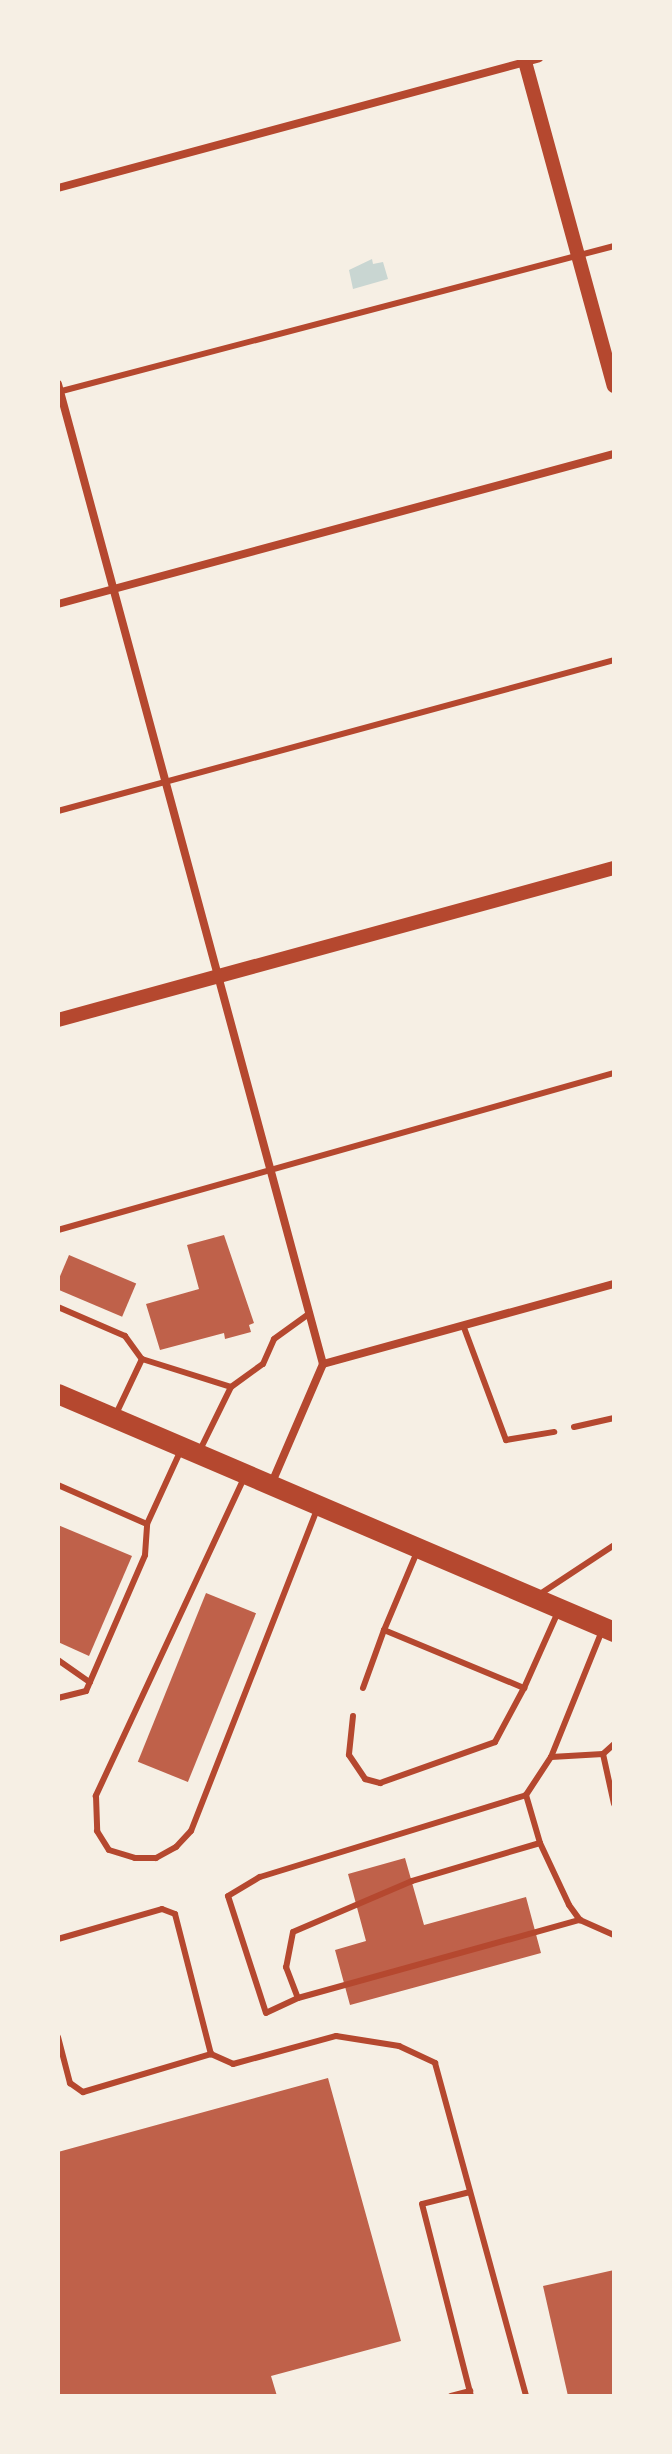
<!DOCTYPE html>
<html>
<head>
<meta charset="utf-8">
<style>
	body { margin:0 }
	#map { position:relative; width:672px; height:2454px; overflow:hidden; background:#f6efe4; font-family:"Titillium Web",sans-serif }
	div>[style] { position:absolute }
	.water>* { inset:0; background:#c9d6d2 }
	.building>* { inset:0; background:#bf614a; transform-origin:0 0 }
	.service>* { height:6px; margin:-3px; padding:0 3px; transform-origin:3px; border-radius:3px; background:#b5482f }
	.minor>* { height:8px; margin:-4px; padding:0 4px; transform-origin:4px; border-radius:4px; background:#b5482f }
	.tertiary>* { height:14px; margin:-7px; padding:0 7px; transform-origin:7px; border-radius:7px; background:#b5482f }
	.primary>* { height:20px; margin:-10px; padding:0 10px; transform-origin:10px; border-radius:10px; background:#b5482f }
	span { translate:-50% -50%; white-space:nowrap; text-align:center; line-height:1.15; -webkit-text-stroke:8px #f6efe4; paint-order:stroke }
	.frame { position:absolute; inset:0; border:60px solid #f6efe4; pointer-events:none }
</style>
</head>
<body>
<div id="map">
	<div class="water">
		<i style="clip-path:polygon(372px 259px,373px 264px,383px 262px,388px 279px,353px 289px,349px 270px)"></i>
	</div>
	<div class="building">
		<i style="clip-path:polygon(224px 1235px,254px 1323px,249px 1325px,251px 1332px,225px 1339px,224px 1333px,160px 1350px,146px 1304px,199px 1289px,187px 1245px)"></i>
		<i style="left:69px;top:1255px;width:73px;height:36px;rotate:23deg"></i>
		<i style="clip-path:polygon(58px 1525px,132px 1556px,89px 1656px,58px 1642px)"></i>
		<i style="left:206px;top:1593px;width:54px;height:182px;rotate:22deg"></i>
		<i style="clip-path:polygon(405px 1858px,424px 1925px,526px 1897px,541px 1953px,350px 2005px,335px 1950px,366px 1941px,348px 1874px)"></i>
		<i style="clip-path:polygon(328px 2078px,401px 2341px,271px 2376px,277px 2396px,58px 2396px,58px 2152px)"></i>
		<i style="clip-path:polygon(614px 2270px,614px 2396px,568px 2396px,543px 2286px)"></i>
	</div>
	<div class="service">
		<i style="left:58px;top:392px;width:575px;rotate:-14.71deg"></i>
		<i style="left:58px;top:811px;width:576px;rotate:-15.19deg"></i>
		<i style="left:58px;top:1230px;width:578px;rotate:-15.77deg"></i>
		<i style="left:58px;top:1307px;width:73px;rotate:23.4deg"></i>
		<i style="left:125px;top:1336px;width:29px;rotate:54deg"></i>
		<i style="left:142px;top:1359px;width:93px;rotate:17.5deg"></i>
		<i style="left:463px;top:1325px;width:123px;rotate:69.5deg"></i>
		<i style="left:506px;top:1440px;width:49px;rotate:-9.5deg"></i>
		<i style="left:116px;top:1414px;width:61px;rotate:-64.7deg"></i>
		<i style="left:574px;top:1427px;width:41px;rotate:-12.7deg"></i>
		<i style="left:199px;top:1452px;width:72px;rotate:-63.8deg"></i>
		<i style="left:231px;top:1387px;width:39px;rotate:-36deg"></i>
		<i style="left:263px;top:1364px;width:27px;rotate:-66deg"></i>
		<i style="left:274px;top:1339px;width:44px;rotate:-35.8deg"></i>
		<i style="left:244px;top:1478px;width:351px;rotate:115deg"></i>
		<i style="left:96px;top:1796px;width:35px;rotate:88deg"></i>
		<i style="left:97px;top:1831px;width:22px;rotate:58deg"></i>
		<i style="left:109px;top:1850px;width:27px;rotate:17deg"></i>
		<i style="left:135px;top:1858px;width:21px"></i>
		<i style="left:156px;top:1858px;width:23px;rotate:-29deg"></i>
		<i style="left:176px;top:1847px;width:22px;rotate:-47deg"></i>
		<i style="left:191px;top:1831px;width:348px;rotate:-68.6deg"></i>
		<i style="left:58px;top:1485px;width:97px;rotate:23.7deg"></i>
		<i style="left:147px;top:1524px;width:79px;rotate:-65.4deg"></i>
		<i style="left:417px;top:1552px;width:85px;rotate:112.9deg"></i>
		<i style="left:384px;top:1630px;width:152px;rotate:22.5deg"></i>
		<i style="left:524px;top:1688px;width:83px;rotate:-65.9deg"></i>
		<i style="left:540px;top:1594px;width:89px;rotate:-33.5deg"></i>
		<i style="left:58px;top:1660px;width:39px;rotate:35deg"></i>
		<i style="left:363px;top:1688px;width:62px;rotate:-70.1deg"></i>
		<i style="left:58px;top:1698px;width:29px;rotate:-14deg"></i>
		<i style="left:86px;top:1691px;width:148px;rotate:-66.5deg"></i>
		<i style="left:145px;top:1555px;width:31px;rotate:-86deg"></i>
		<i style="left:353px;top:1716px;width:39px;rotate:96deg"></i>
		<i style="left:349px;top:1755px;width:29px;rotate:56deg"></i>
		<i style="left:365px;top:1779px;width:16px;rotate:15deg"></i>
		<i style="left:380px;top:1783px;width:122px;rotate:-19.6deg"></i>
		<i style="left:495px;top:1742px;width:61px;rotate:-61.8deg"></i>
		<i style="left:603px;top:1754px;width:51px;rotate:77.6deg"></i>
		<i style="left:551px;top:1757px;width:52px;rotate:-3.3deg"></i>
		<i style="left:603px;top:1754px;width:15px;rotate:-42deg"></i>
		<i style="left:526px;top:1795px;width:50px;rotate:73.7deg"></i>
		<i style="left:540px;top:1843px;width:68px;rotate:64.9deg"></i>
		<i style="left:569px;top:1905px;width:19px;rotate:54deg"></i>
		<i style="left:580px;top:1920px;width:37px;rotate:24deg"></i>
		<i style="left:540px;top:1843px;width:134px;rotate:163.5deg"></i>
		<i style="left:412px;top:1881px;width:129px;rotate:156.8deg"></i>
		<i style="left:293px;top:1932px;width:36px;rotate:101deg"></i>
		<i style="left:286px;top:1967px;width:33px;rotate:69deg"></i>
		<i style="left:298px;top:1998px;width:293px;rotate:-15.5deg"></i>
		<i style="left:58px;top:1939px;width:108px;rotate:-16.1deg"></i>
		<i style="left:162px;top:1909px;width:14px;rotate:21deg"></i>
		<i style="left:175px;top:1914px;width:145px;rotate:75.6deg"></i>
		<i style="left:298px;top:1998px;width:35px;rotate:155deg"></i>
		<i style="left:266px;top:2013px;width:123px;rotate:-108deg"></i>
		<i style="left:228px;top:1896px;width:37px;rotate:-31deg"></i>
		<i style="left:260px;top:1877px;width:278px;rotate:-17.1deg"></i>
		<i style="left:526px;top:1795px;width:45px;rotate:-56.7deg"></i>
		<i style="left:551px;top:1757px;width:136px;rotate:-68deg"></i>
		<i style="left:58px;top:2037px;width:48px;rotate:75.4deg"></i>
		<i style="left:70px;top:2083px;width:16px;rotate:35deg"></i>
		<i style="left:83px;top:2092px;width:134px;rotate:-16.5deg"></i>
		<i style="left:211px;top:2054px;width:24px;rotate:24deg"></i>
		<i style="left:233px;top:2064px;width:107px;rotate:-15.2deg"></i>
		<i style="left:336px;top:2036px;width:64px;rotate:9deg"></i>
		<i style="left:399px;top:2046px;width:40px;rotate:25deg"></i>
		<i style="left:435px;top:2063px;width:345px;rotate:74.7deg"></i>
		<i style="left:470px;top:2192px;width:49px;rotate:166deg"></i>
		<i style="left:422px;top:2204px;width:198px;rotate:75.7deg"></i>
		<i style="left:451px;top:2396px;width:20px;rotate:-15deg"></i>
	</div>
	<div class="minor">
		<i style="left:58px;top:188px;width:498px;rotate:-15.1deg"></i>
		<i style="left:58px;top:384px;width:1015px;rotate:74.87deg"></i>
		<i style="left:323px;top:1364px;width:132px;rotate:113.3deg"></i>
		<i style="left:58px;top:604px;width:576px;rotate:-15.1deg"></i>
		<i style="left:323px;top:1364px;width:302px;rotate:-15.4deg"></i>
	</div>
	<div class="tertiary">
		<i style="left:524px;top:58px;width:340px;rotate:74.7deg"></i>
		<i style="left:58px;top:1020px;width:576px;rotate:-15.29deg"></i>
	</div>
	<div class="primary">
		<i style="left:58px;top:1394px;width:605px;rotate:23.17deg"></i>
	</div>
	<div class="frame"></div>
</div>
</body>
</html>
